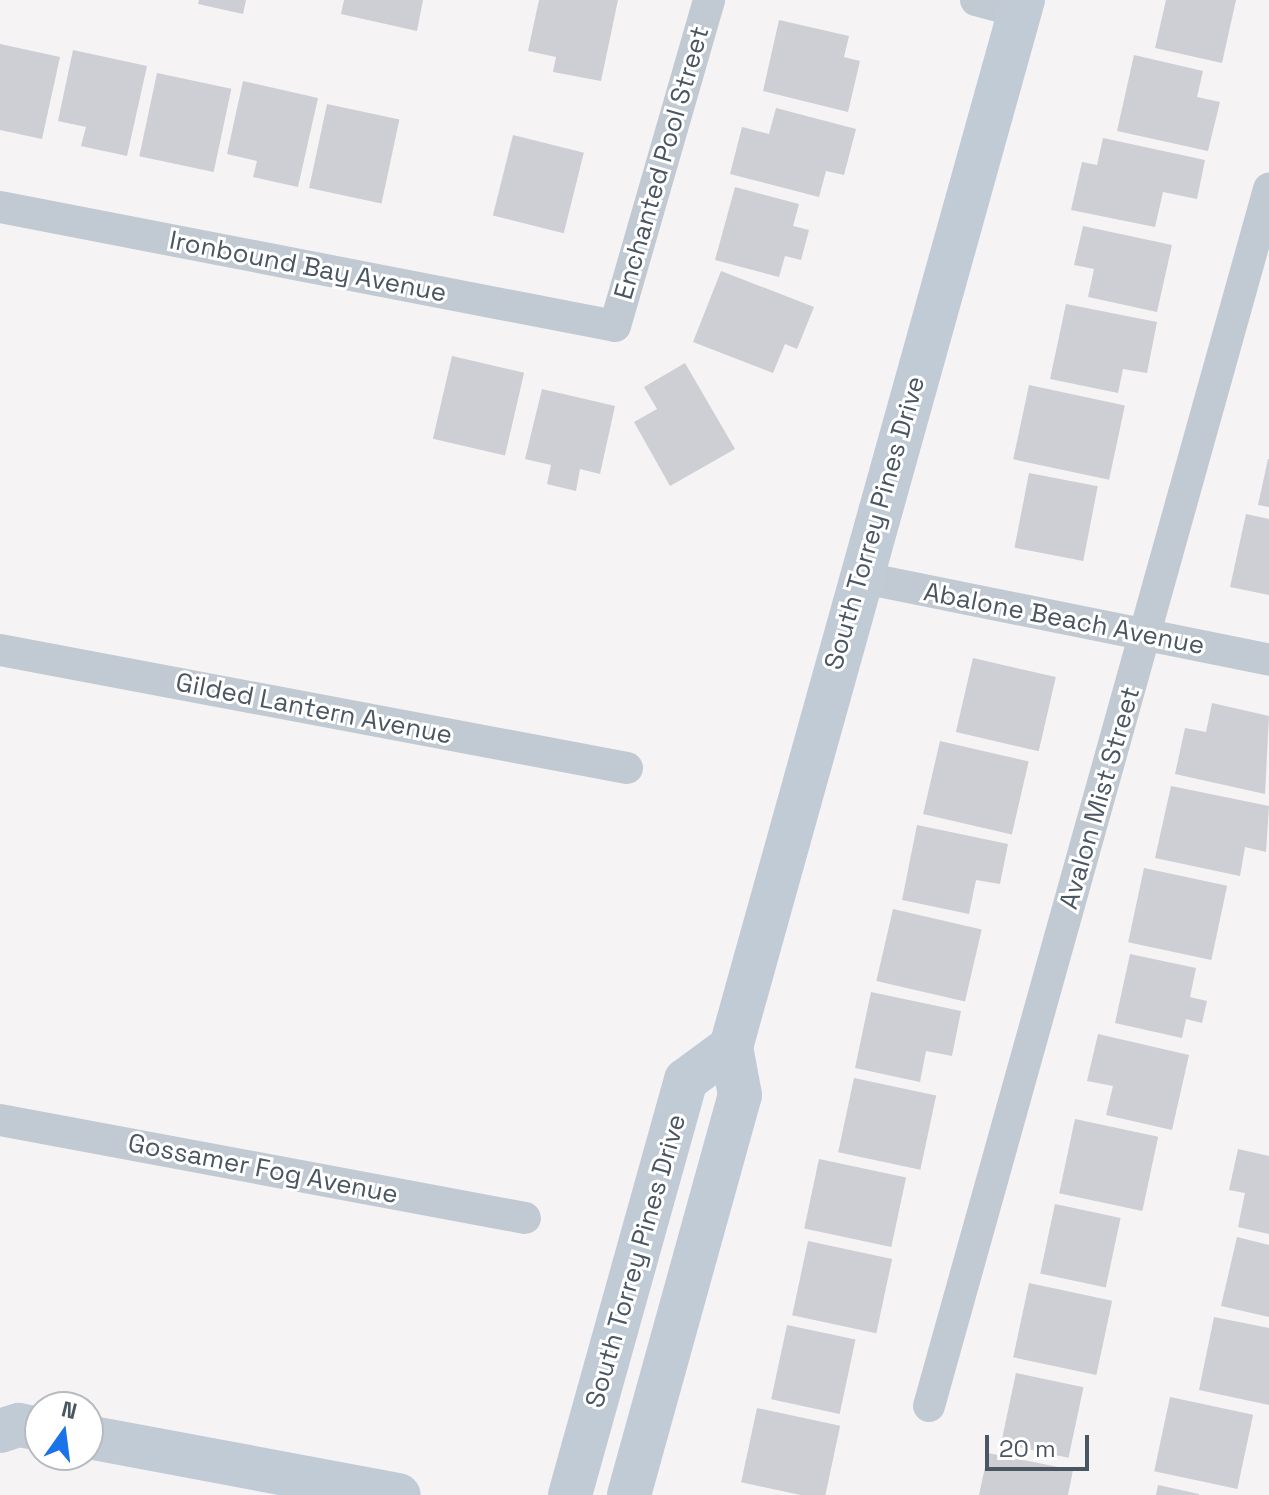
<!DOCTYPE html>
<html>
<head>
<meta charset="utf-8">
<style>
	body { margin:0 }
	#map { position:relative; width:1269px; height:1495px; overflow:hidden; background:#f5f3f3; font-family:"Space Grotesk",sans-serif }
	div>[style] { position:absolute }
	.building>* { inset:0; background:#cdcfd5; transform-origin:0 0 }
	.street>* { height:32px; margin:-16px; padding:0 16px; transform-origin:16px; border-radius:16px; background:#c1cad2 }
	.secondary>* { height:44px; margin:-22px; padding:0 22px; transform-origin:22px; border-radius:22px; background:#c1cbd6 }
	span { translate:-50% -50%; white-space:nowrap; text-align:center; line-height:1.15; -webkit-text-stroke:6px #fff; paint-order:stroke }
	.street-label { font-size:26px; color:#4a5661 }
	.north { position:absolute; left:24px; top:1391px; width:80px; height:80px; box-sizing:border-box; background:#fff; border:2px solid #b7bbc0; border-radius:50%; rotate:14deg; font-size:22px; font-weight:700; line-height:32px; text-align:center; color:#4a5661 }
	.north::after { content:''; display:block; margin:auto; width:28px; height:36px; background:#1a73e8; clip-path:polygon(50% 0,100% 100%,50% 72%,0 100%) }
	.scale { position:absolute; left:985px; top:1435px; width:104px; height:36px; box-sizing:border-box; border:4px solid #4a5661; border-top:0; padding-left:10px; font-size:24px; line-height:28px; white-space:nowrap; color:#4a5661; -webkit-text-stroke:6px #fff; paint-order:stroke }
</style>
</head>
<body>
<div id="map">
	<div class="building">
		<i style="clip-path:polygon(199px 0,246px 0,243px 14px,198px 4px)"></i>
		<i style="clip-path:polygon(344px 0,423px 0,417px 31px,341px 14px)"></i>
		<i style="clip-path:polygon(539px 0,618px 0,601px 81px,553px 72px,556px 57px,528px 51px)"></i>
		<i style="clip-path:polygon(1166px 0,1236px 0,1222px 63px,1155px 48px)"></i>
		<i style="clip-path:polygon(779px 20px,849px 36px,844px 57px,860px 61px,848px 112px,763px 91px)"></i>
		<i style="clip-path:polygon(0 44px,60px 57px,42px 139px,0 130px)"></i>
		<i style="clip-path:polygon(73px 50px,147px 66px,127px 156px,81px 146px,86px 127px,58px 121px)"></i>
		<i style="clip-path:polygon(1134px 55px,1203px 71px,1197px 97px,1220px 102px,1208px 151px,1117px 131px)"></i>
		<i style="left:157px;top:73px;width:76px;height:85px;rotate:12deg"></i>
		<i style="clip-path:polygon(243px 81px,318px 98px,298px 187px,253px 177px,257px 161px,227px 154px)"></i>
		<i style="left:327px;top:104px;width:74px;height:86px;rotate:12deg"></i>
		<i style="clip-path:polygon(776px 108px,856px 129px,844px 175px,826px 171px,819px 197px,730px 174px,742px 127px,769px 134px)"></i>
		<i style="left:513px;top:135px;width:73px;height:83px;rotate:14deg"></i>
		<i style="clip-path:polygon(1103px 138px,1205px 160px,1197px 199px,1163px 192px,1155px 227px,1071px 210px,1082px 162px,1097px 165px)"></i>
		<i style="clip-path:polygon(735px 187px,799px 204px,793px 226px,809px 230px,801px 260px,785px 256px,779px 277px,715px 260px)"></i>
		<i style="clip-path:polygon(1083px 226px,1172px 245px,1157px 312px,1088px 297px,1094px 269px,1074px 265px)"></i>
		<i style="clip-path:polygon(721px 271px,814px 307px,797px 349px,785px 344px,773px 373px,693px 342px)"></i>
		<i style="clip-path:polygon(1066px 304px,1157px 322px,1147px 373px,1123px 369px,1118px 393px,1050px 379px)"></i>
		<i style="left:452px;top:356px;width:74px;height:85px;rotate:13deg"></i>
		<i style="clip-path:polygon(685px 363px,735px 449px,670px 486px,634px 422px,657px 409px,644px 387px)"></i>
		<i style="left:1029px;top:385px;width:98px;height:76px;rotate:12deg"></i>
		<i style="clip-path:polygon(542px 389px,615px 406px,600px 474px,580px 469px,576px 491px,547px 484px,551px 465px,525px 459px)"></i>
		<i style="clip-path:polygon(1268px 459px,1269px 459px,1269px 507px,1258px 505px)"></i>
		<i style="left:1029px;top:473px;width:70px;height:76px;rotate:11deg"></i>
		<i style="clip-path:polygon(1246px 514px,1269px 519px,1269px 595px,1230px 587px)"></i>
		<i style="left:973px;top:658px;width:85px;height:76px;rotate:13deg"></i>
		<i style="clip-path:polygon(1212px 703px,1269px 716px,1265px 794px,1175px 774px,1185px 728px,1206px 732px)"></i>
		<i style="left:940px;top:741px;width:91px;height:75px;rotate:13deg"></i>
		<i style="clip-path:polygon(1171px 786px,1269px 806px,1266px 852px,1245px 847px,1240px 876px,1155px 858px)"></i>
		<i style="clip-path:polygon(917px 825px,1008px 844px,1000px 884px,976px 880px,969px 914px,902px 900px)"></i>
		<i style="left:1144px;top:868px;width:85px;height:76px;rotate:12deg"></i>
		<i style="left:893px;top:909px;width:91px;height:74px;rotate:13deg"></i>
		<i style="clip-path:polygon(1130px 954px,1196px 968px,1190px 997px,1207px 1001px,1202px 1023px,1186px 1019px,1182px 1038px,1115px 1023px)"></i>
		<i style="clip-path:polygon(871px 992px,961px 1011px,952px 1056px,926px 1051px,920px 1082px,855px 1068px)"></i>
		<i style="clip-path:polygon(1098px 1034px,1189px 1055px,1172px 1130px,1106px 1115px,1113px 1086px,1087px 1081px)"></i>
		<i style="left:854px;top:1078px;width:84px;height:76px;rotate:12deg"></i>
		<i style="left:1075px;top:1119px;width:85px;height:76px;rotate:12deg"></i>
		<i style="clip-path:polygon(1238px 1149px,1269px 1156px,1269px 1234px,1238px 1227px,1245px 1193px,1229px 1190px)"></i>
		<i style="left:819px;top:1159px;width:89px;height:71px;rotate:12deg"></i>
		<i style="left:1055px;top:1204px;width:67px;height:71px;rotate:12deg"></i>
		<i style="clip-path:polygon(1237px 1237px,1269px 1245px,1269px 1317px,1221px 1306px)"></i>
		<i style="left:808px;top:1241px;width:86px;height:76px;rotate:12deg"></i>
		<i style="left:1029px;top:1283px;width:85px;height:76px;rotate:12deg"></i>
		<i style="clip-path:polygon(1214px 1317px,1269px 1328px,1269px 1405px,1199px 1390px)"></i>
		<i style="left:787px;top:1325px;width:70px;height:76px;rotate:12deg"></i>
		<i style="left:1016px;top:1373px;width:69px;height:72px;rotate:12deg"></i>
		<i style="left:1170px;top:1397px;width:85px;height:76px;rotate:12deg"></i>
		<i style="left:757px;top:1408px;width:85px;height:76px;rotate:12deg"></i>
		<i style="clip-path:polygon(988px 1453px,1073px 1470px,1068px 1495px,979px 1495px)"></i>
		<i style="clip-path:polygon(1158px 1485px,1199px 1494px,1199px 1495px,1156px 1495px)"></i>
	</div>
	<div class="street">
		<i style="left:976px;top:0;width:46px;rotate:15.3deg"></i>
		<i style="left:0;top:207px;width:626px;rotate:10.95deg"></i>
		<i style="left:615px;top:326px;width:339px;rotate:-73.9deg"></i>
		<i style="left:859px;top:577px;width:418px;rotate:11.4deg"></i>
		<i style="left:0;top:650px;width:638px;rotate:10.66deg"></i>
		<i style="left:0;top:1120px;width:534px;rotate:10.57deg"></i>
		<i style="left:929px;top:1406px;width:1264px;rotate:-74.39deg"></i>
	</div>
	<div class="secondary">
		<i style="left:0;top:1431px;width:20px;rotate:-18deg"></i>
		<i style="left:19px;top:1425px;width:21px;rotate:11deg"></i>
		<i style="left:88px;top:1437px;width:316px;rotate:10.6deg"></i>
		<i style="left:570px;top:1495px;width:431px;rotate:-74.4deg"></i>
		<i style="left:686px;top:1080px;width:56px;rotate:-36.3deg"></i>
		<i style="left:629px;top:1495px;width:415px;rotate:-74.5deg"></i>
		<i style="left:740px;top:1095px;width:49px;rotate:-100.6deg"></i>
		<i style="left:731px;top:1047px;width:1087px;rotate:-74.42deg"></i>
	</div>
	<div class="street-label">
		<span style="left:662px;top:163px;rotate:-74deg">Enchanted Pool Street</span>
		<span style="left:308px;top:267px;rotate:11deg">Ironbound Bay Avenue</span>
		<span style="left:875px;top:523px;rotate:-74deg">South Torrey Pines Drive</span>
		<span style="left:1064px;top:619px;rotate:11deg">Abalone Beach Avenue</span>
		<span style="left:314px;top:709px;rotate:11deg">Gilded Lantern Avenue</span>
		<span style="left:1100px;top:798px;rotate:-74deg">Avalon Mist Street</span>
		<span style="left:263px;top:1169px;rotate:11deg">Gossamer Fog Avenue</span>
		<span style="left:636px;top:1261px;rotate:-74deg">South Torrey Pines Drive</span>
	</div>
	<div class="north">N</div>
	<div class="scale">20 m</div>
</div>
</body>
</html>
